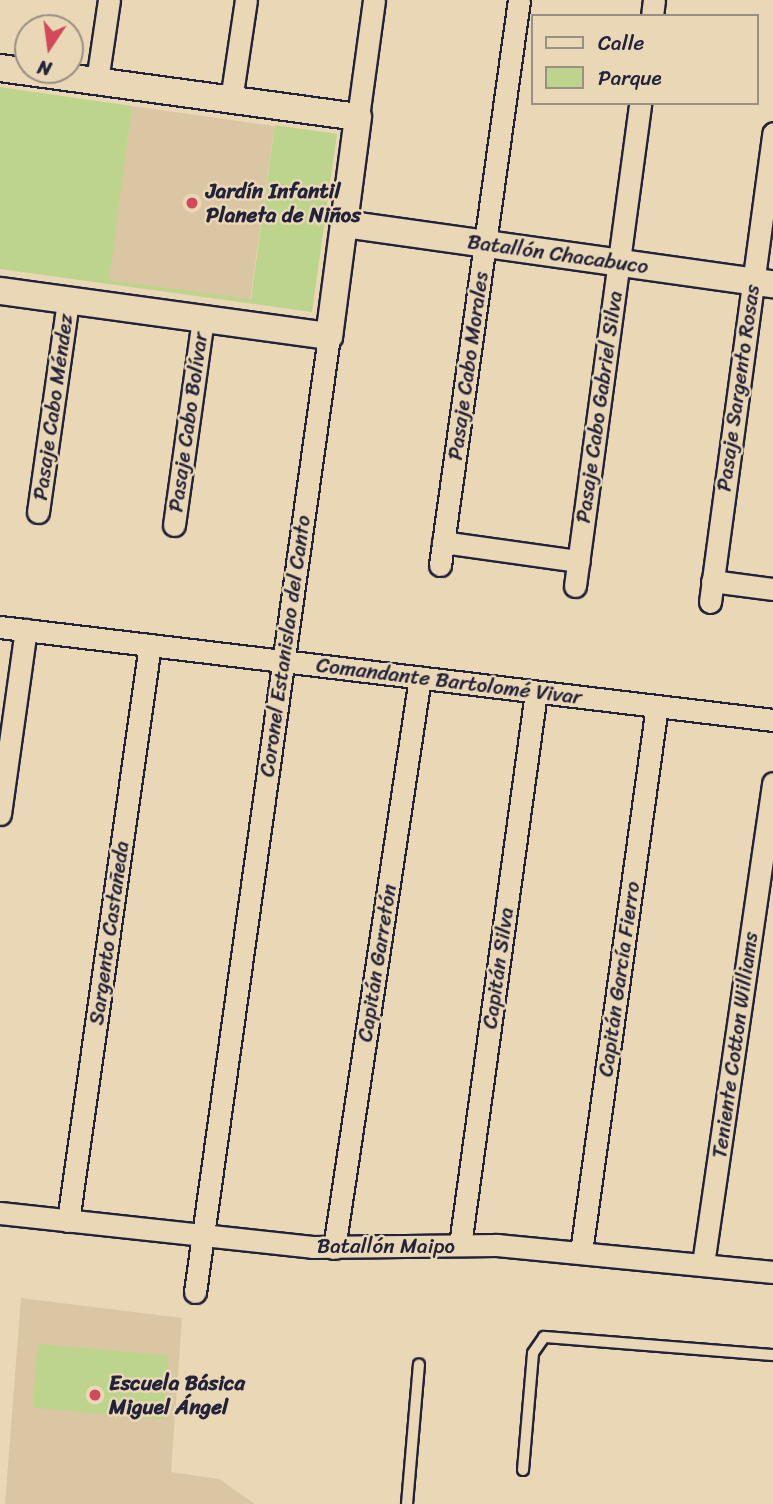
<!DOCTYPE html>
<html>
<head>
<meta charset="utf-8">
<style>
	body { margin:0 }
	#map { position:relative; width:773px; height:1504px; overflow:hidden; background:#ead7b5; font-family:Sriracha,sans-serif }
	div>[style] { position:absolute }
	.built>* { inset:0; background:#dbc6a4; transform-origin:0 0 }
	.green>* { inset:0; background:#bcd48b; transform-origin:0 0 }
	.roads { filter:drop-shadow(2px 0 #22223b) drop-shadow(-2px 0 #22223b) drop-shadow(0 2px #22223b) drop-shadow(0 -2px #22223b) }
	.service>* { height:10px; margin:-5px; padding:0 5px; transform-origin:5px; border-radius:5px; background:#ead7b5 }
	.minor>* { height:21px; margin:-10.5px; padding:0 10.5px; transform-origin:10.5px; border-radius:10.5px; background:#ead7b5 }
	.tertiary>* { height:26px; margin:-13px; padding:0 13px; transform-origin:13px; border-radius:13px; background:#ead7b5 }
	.dots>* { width:19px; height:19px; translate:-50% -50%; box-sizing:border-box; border:4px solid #ead7b5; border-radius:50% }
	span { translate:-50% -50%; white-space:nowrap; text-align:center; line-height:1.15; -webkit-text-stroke:5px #ead7b5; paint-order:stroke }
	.poi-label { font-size:21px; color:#22223b; font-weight:700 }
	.left { translate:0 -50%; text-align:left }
	.street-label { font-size:21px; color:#22223b }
	.legend { position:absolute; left:531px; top:14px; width:228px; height:91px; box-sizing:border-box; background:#ead7b5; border:2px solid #9a8f84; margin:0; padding:9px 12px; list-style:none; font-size:21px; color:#22223b }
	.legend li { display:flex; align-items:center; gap:14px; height:35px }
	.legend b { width:35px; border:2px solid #9a8f84 }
	.north { position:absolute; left:14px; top:14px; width:70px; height:70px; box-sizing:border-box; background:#ead7b5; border:2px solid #9a8f84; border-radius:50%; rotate:193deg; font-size:19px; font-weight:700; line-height:28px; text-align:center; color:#22223b }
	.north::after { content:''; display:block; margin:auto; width:24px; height:32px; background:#d1495b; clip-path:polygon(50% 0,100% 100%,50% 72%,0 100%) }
</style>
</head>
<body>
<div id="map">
	<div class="built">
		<i style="left:132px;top:106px;width:144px;height:176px;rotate:8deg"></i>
		<i style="clip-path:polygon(21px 1298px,182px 1318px,171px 1472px,219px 1479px,255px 1504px,5px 1504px)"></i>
	</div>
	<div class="green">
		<i style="clip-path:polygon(0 87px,132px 106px,109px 280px,251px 299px,275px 125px,337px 134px,312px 312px,0 269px)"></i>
		<i style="left:38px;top:1344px;width:131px;height:64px;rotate:5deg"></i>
	</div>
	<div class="roads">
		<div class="service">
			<i style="left:523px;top:1470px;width:117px;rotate:-85.1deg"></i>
			<i style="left:533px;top:1353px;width:19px;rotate:-55deg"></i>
			<i style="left:544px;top:1337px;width:230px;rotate:4.5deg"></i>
			<i style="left:407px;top:1504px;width:140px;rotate:-85.1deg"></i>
		</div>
		<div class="minor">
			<i style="left:652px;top:16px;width:16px;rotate:-83deg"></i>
			<i style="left:97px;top:81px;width:82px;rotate:-81.6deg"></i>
			<i style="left:231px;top:100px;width:101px;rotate:-81.5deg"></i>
			<i style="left:358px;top:117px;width:118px;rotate:-82.2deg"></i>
			<i style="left:38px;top:512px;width:213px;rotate:-81.9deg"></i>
			<i style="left:174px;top:525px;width:208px;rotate:-82deg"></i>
			<i style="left:443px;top:542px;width:137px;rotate:8deg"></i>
			<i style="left:440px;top:565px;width:570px;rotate:-82.04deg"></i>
			<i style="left:712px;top:581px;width:62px;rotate:7.5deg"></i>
			<i style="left:575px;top:586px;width:487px;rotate:-82.3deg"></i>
			<i style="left:710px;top:602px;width:473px;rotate:-82.3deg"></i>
			<i style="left:0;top:627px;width:779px;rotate:6.86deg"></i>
			<i style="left:0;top:814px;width:186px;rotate:-82deg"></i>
			<i style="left:0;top:1213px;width:314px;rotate:6.2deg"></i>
			<i style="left:312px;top:1247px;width:185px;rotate:-0.6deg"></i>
			<i style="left:497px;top:1245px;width:277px;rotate:5.6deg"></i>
			<i style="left:68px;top:1221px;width:582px;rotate:-81.9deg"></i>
			<i style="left:460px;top:1245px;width:558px;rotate:-82.17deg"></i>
			<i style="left:334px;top:1248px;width:577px;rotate:-81.43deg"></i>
			<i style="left:581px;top:1252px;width:551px;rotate:-82.08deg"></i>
			<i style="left:703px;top:1264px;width:486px;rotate:-81.7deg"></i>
			<i style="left:195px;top:1292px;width:965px;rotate:-82.02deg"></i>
		</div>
		<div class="tertiary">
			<i style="left:0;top:68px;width:361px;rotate:7.8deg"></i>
			<i style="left:358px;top:117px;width:221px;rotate:97.5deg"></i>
			<i style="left:329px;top:336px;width:332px;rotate:-172.2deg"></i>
			<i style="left:344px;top:224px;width:433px;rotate:8deg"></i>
		</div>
	</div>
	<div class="dots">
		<i style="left:192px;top:203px;background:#d1495b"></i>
		<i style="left:95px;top:1395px;background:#d1495b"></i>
	</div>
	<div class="poi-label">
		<span class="left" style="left:206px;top:203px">Jardín Infantil<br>Planeta de Niños</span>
		<span class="left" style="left:109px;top:1395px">Escuela Básica<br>Miguel Ángel</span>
	</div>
	<div class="street-label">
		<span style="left:558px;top:254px;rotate:8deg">Batallón Chacabuco</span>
		<span style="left:468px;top:366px;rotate:-82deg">Pasaje Cabo Morales</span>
		<span style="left:738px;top:388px;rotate:-82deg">Pasaje Sargento Rosas</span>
		<span style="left:53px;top:407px;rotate:-82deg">Pasaje Cabo Méndez</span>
		<span style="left:599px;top:407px;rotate:-82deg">Pasaje Cabo Gabriel Silva</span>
		<span style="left:188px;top:422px;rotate:-82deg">Pasaje Cabo Bolívar</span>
		<span style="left:285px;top:646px;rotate:-82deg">Coronel Estanislao del Canto</span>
		<span style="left:449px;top:681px;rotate:7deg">Comandante Bartolomé Vivar</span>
		<span style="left:109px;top:933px;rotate:-82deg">Sargento Castañeda</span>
		<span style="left:377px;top:963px;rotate:-81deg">Capitán Garretón</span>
		<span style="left:498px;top:968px;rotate:-82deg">Capitán Silva</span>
		<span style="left:619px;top:979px;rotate:-82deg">Capitán García Fierro</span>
		<span style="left:735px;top:1045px;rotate:-82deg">Teniente Cotton Williams</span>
		<span style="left:386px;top:1246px">Batallón Maipo</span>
	</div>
	<ul class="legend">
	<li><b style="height:9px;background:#ead7b5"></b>Calle</li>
	<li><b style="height:19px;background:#bcd48b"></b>Parque</li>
	</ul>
	<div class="north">N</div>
</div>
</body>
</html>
